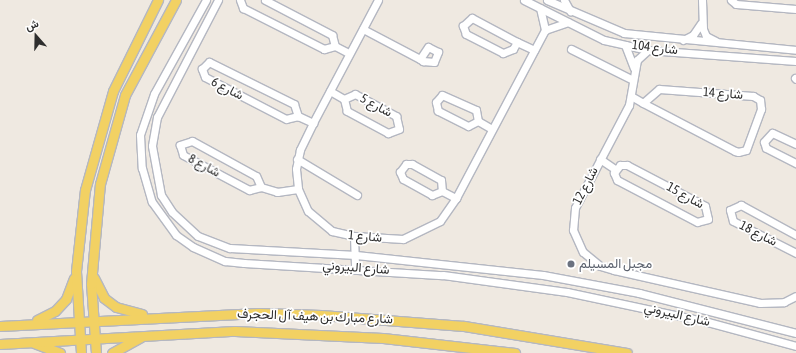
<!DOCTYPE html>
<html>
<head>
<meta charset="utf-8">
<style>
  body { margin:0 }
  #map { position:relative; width:796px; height:353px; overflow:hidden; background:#efe9e1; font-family:"Asap Condensed",Vazirmatn,sans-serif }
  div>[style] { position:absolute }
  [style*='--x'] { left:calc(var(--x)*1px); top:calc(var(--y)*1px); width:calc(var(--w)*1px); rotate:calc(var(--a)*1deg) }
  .roads { filter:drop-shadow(1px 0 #b4b7c1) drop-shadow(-1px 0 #b4b7c1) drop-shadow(0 1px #b4b7c1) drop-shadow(0 -1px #b4b7c1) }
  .minor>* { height:7px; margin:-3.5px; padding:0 3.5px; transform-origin:3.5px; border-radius:3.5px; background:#fff }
  .major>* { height:9px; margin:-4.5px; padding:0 4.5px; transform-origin:4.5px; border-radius:4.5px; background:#f2d163 }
  .dots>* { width:11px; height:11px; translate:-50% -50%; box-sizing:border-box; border:2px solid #fff; border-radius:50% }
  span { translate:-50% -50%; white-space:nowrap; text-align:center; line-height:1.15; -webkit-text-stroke:3.5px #fff; paint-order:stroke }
  .street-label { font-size:13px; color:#2e2e2e }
  .worship-label { font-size:13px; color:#5b616d }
  .left { translate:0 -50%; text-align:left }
  .north { position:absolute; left:16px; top:16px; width:40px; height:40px; -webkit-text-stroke:3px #fff; paint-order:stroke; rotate:340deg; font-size:11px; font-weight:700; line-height:16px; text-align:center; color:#2e2e2e }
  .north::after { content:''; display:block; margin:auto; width:14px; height:18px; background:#2e2e2e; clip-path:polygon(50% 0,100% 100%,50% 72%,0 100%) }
</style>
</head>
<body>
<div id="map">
  <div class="roads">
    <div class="minor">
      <i style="--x:206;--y:0;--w:107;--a:119"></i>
      <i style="--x:154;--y:94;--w:43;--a:108.9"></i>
      <i style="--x:140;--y:135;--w:33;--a:87"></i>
      <i style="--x:142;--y:168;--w:35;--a:74"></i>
      <i style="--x:152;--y:202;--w:41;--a:54"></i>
      <i style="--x:176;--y:235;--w:21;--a:35"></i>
      <i style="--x:193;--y:247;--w:35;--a:24"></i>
      <i style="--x:225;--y:261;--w:19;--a:6"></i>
      <i style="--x:244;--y:263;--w:199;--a:3.5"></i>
      <i style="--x:443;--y:275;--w:125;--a:7.8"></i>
      <i style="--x:567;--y:292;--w:140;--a:12"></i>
      <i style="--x:704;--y:321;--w:95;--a:15.2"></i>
      <i style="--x:218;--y:0;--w:132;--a:117.5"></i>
      <i style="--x:157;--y:117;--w:29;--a:100"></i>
      <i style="--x:152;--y:146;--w:50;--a:79.6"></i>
      <i style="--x:161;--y:195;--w:20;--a:57"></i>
      <i style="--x:172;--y:212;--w:35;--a:43"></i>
      <i style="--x:198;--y:236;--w:34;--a:21"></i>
      <i style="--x:230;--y:248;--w:126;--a:3.2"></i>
      <i style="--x:356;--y:255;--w:188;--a:6.1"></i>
      <i style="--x:543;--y:275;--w:98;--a:10.6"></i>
      <i style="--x:639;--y:293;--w:162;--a:14.3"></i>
      <i style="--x:240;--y:0;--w:9;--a:69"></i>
      <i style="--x:243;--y:8;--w:91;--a:26.8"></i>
      <i style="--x:324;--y:49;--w:11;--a:-15"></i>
      <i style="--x:265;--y:0;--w:76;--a:27.6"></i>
      <i style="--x:332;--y:35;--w:11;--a:75"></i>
      <i style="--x:378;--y:0;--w:139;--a:117.9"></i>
      <i style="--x:313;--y:123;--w:30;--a:116"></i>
      <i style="--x:300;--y:150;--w:19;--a:102"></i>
      <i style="--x:296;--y:169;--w:20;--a:84"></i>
      <i style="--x:298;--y:189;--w:24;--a:66"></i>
      <i style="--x:308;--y:211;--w:31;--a:40"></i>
      <i style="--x:332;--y:231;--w:23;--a:13"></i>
      <i style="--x:354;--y:236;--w:49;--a:3.5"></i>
      <i style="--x:403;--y:239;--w:41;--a:-25.9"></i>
      <i style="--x:440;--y:221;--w:28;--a:-55"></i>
      <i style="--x:456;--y:198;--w:190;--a:-62.1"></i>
      <i style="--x:545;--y:30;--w:24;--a:-19"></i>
      <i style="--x:524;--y:0;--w:89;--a:26.6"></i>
      <i style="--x:604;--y:40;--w:22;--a:13"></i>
      <i style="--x:625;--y:45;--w:24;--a:12"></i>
      <i style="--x:648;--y:50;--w:148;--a:4.3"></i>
      <i style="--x:547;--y:0;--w:84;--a:23.2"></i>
      <i style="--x:624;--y:33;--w:173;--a:5.6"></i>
      <i style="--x:564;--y:0;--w:13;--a:61"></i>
      <i style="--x:702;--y:0;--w:29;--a:88"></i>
      <i style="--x:703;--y:29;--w:8;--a:67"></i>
      <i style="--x:706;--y:36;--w:11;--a:27"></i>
      <i style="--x:731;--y:0;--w:6;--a:39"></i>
      <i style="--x:736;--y:4;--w:60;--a:4.8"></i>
      <i style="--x:540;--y:8;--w:23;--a:77"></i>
      <i style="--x:363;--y:29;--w:64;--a:27.8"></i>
      <i style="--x:420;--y:59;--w:4;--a:34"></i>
      <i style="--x:423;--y:61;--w:11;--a:5"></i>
      <i style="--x:434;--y:62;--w:11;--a:-68"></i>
      <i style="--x:438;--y:52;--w:11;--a:-153"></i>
      <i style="--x:428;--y:47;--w:14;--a:124"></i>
      <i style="--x:683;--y:40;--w:11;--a:-27"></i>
      <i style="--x:693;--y:35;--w:14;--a:-56"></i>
      <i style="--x:517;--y:42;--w:8;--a:120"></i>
      <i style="--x:513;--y:49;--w:11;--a:158"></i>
      <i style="--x:503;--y:53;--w:42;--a:-152.8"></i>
      <i style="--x:466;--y:34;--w:9;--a:-111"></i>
      <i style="--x:463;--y:26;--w:12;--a:-42"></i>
      <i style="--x:472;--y:18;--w:51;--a:28.1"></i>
      <i style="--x:517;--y:42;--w:19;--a:25"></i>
      <i style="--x:625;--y:45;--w:25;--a:69"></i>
      <i style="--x:335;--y:46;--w:16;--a:27"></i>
      <i style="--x:571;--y:49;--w:69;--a:26.6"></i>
      <i style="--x:648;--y:50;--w:15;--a:138"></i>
      <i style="--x:637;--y:60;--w:46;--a:100.1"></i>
      <i style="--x:629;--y:105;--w:116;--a:117.7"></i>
      <i style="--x:575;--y:208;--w:22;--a:95"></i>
      <i style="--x:573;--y:230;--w:24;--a:66"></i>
      <i style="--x:583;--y:252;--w:22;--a:39"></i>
      <i style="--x:600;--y:266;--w:15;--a:16"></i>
      <i style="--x:614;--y:270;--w:150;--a:12.7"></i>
      <i style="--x:760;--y:303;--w:24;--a:-2"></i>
      <i style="--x:784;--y:302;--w:13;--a:-27"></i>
      <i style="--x:209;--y:62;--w:95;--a:26.3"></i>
      <i style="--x:294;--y:104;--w:13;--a:72"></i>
      <i style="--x:298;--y:116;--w:12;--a:166"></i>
      <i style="--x:286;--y:119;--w:91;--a:-152.6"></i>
      <i style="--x:205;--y:77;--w:9;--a:-111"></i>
      <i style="--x:202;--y:69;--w:10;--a:-45"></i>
      <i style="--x:795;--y:78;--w:1;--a:45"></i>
      <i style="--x:330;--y:91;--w:16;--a:30"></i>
      <i style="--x:355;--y:94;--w:47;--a:28.2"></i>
      <i style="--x:396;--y:116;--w:13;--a:77"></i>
      <i style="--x:399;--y:129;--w:12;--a:160"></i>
      <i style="--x:388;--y:133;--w:47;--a:-151.8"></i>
      <i style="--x:347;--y:111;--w:12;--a:-104"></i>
      <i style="--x:344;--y:99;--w:12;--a:-24"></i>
      <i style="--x:442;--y:95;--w:37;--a:24"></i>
      <i style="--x:476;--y:110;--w:11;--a:80"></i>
      <i style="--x:478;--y:121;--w:11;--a:153"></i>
      <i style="--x:468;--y:126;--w:34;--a:-153"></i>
      <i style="--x:438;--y:111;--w:9;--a:-103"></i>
      <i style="--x:436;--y:102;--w:9;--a:-49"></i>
      <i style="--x:631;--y:96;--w:14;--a:30"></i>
      <i style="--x:643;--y:103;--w:104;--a:27.6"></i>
      <i style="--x:735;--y:151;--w:3;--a:18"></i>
      <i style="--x:738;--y:152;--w:8;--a:-14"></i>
      <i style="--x:746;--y:150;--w:44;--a:-69.9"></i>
      <i style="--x:761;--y:109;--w:9;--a:-96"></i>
      <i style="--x:760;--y:100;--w:8;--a:-150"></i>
      <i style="--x:753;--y:96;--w:94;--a:-175.7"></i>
      <i style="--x:659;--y:89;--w:21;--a:139"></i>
      <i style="--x:298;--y:116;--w:17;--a:25"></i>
      <i style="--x:478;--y:121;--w:16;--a:30"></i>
      <i style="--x:796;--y:144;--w:26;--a:-155"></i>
      <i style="--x:772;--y:133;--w:12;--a:132"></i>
      <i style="--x:764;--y:142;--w:6;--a:72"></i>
      <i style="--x:766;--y:148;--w:34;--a:27"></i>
      <i style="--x:297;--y:159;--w:70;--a:31"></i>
      <i style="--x:600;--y:159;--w:18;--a:34"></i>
      <i style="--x:406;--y:164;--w:6;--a:0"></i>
      <i style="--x:412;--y:164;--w:33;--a:29"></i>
      <i style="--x:441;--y:180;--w:11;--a:85"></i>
      <i style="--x:442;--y:191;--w:11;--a:158"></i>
      <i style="--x:432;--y:195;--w:33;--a:-151"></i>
      <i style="--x:403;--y:179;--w:8;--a:-113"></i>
      <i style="--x:400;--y:172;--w:10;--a:-53"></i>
      <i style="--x:620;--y:165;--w:7;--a:0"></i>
      <i style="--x:627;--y:165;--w:88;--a:27.7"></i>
      <i style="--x:705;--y:206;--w:13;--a:77"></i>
      <i style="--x:708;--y:219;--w:11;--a:165"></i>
      <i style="--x:697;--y:222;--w:90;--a:-152.3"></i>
      <i style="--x:617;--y:180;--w:8;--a:-113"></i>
      <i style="--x:614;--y:173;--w:10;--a:-53"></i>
      <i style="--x:261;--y:187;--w:12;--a:-114"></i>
      <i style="--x:256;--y:176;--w:73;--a:-151.3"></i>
      <i style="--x:192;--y:141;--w:13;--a:162"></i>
      <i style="--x:180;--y:145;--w:10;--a:73"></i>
      <i style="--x:183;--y:155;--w:75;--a:27.9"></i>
      <i style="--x:249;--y:190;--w:12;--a:-14"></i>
      <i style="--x:261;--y:187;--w:17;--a:17"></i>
      <i style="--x:277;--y:192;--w:21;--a:-8"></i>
      <i style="--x:442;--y:191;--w:16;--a:27"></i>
      <i style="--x:796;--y:235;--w:63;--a:-151.4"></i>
      <i style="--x:741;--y:205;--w:12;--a:156"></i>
      <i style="--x:730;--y:210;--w:11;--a:75"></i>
      <i style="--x:733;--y:221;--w:71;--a:26.9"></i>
      <i style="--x:354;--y:236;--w:31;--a:88"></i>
    </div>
    <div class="major">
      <i style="--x:94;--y:278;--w:22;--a:63"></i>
      <i style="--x:104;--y:298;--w:15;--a:37"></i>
      <i style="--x:116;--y:307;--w:27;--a:15"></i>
      <i style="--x:37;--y:320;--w:20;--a:-27"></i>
      <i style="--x:55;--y:311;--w:16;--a:-47"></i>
      <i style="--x:66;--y:299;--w:22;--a:-69"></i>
      <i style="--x:0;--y:326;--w:259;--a:-2.9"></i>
      <i style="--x:259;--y:313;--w:62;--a:1.8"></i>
      <i style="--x:321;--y:315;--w:143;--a:4.4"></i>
      <i style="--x:464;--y:326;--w:165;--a:9.4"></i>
      <i style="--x:34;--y:343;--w:28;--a:21"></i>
      <i style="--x:0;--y:344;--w:235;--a:-3.2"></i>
      <i style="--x:235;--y:331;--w:148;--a:2.7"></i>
      <i style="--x:383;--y:338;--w:133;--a:6.5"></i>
      <i style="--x:81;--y:353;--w:82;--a:-93.5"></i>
      <i style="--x:76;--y:271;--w:81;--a:-83.7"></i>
      <i style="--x:85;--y:190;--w:103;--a:-74.2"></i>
      <i style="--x:113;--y:91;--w:102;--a:-63.7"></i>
      <i style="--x:96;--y:353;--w:69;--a:-94.1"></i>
      <i style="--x:91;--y:284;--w:100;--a:-84.9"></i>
      <i style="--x:100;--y:184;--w:92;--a:-74.3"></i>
      <i style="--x:125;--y:95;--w:108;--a:-61.8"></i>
      <i style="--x:112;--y:353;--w:33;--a:-29"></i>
    </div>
  </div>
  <div class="dots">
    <i style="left:571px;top:264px;background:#6b7280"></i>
  </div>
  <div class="street-label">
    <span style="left:655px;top:48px;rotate:7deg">شارع 104</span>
    <span style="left:227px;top:89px;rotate:27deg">شارع 6</span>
    <span style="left:723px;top:94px;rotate:4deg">شارع 14</span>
    <span style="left:376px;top:106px;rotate:28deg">شارع 5</span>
    <span style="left:204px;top:166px;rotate:28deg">شارع 8</span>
    <span style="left:586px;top:186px;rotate:-63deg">شارع 12</span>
    <span style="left:685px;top:196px;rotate:29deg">شارع 15</span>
    <span style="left:758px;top:234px;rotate:27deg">شارع 18</span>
    <span style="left:365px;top:237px;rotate:5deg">شارع 1</span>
    <span style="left:356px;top:268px;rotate:4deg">شارع البيروني</span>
    <span style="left:677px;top:315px;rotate:13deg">شارع البيروني</span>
    <span style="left:315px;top:317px;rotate:2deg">شارع مبارك بن هيف آل الحجرف</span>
  </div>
  <div class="worship-label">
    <span class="left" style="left:579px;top:264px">مجبل المسيلم</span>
  </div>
  <div class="north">ش</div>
</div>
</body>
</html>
